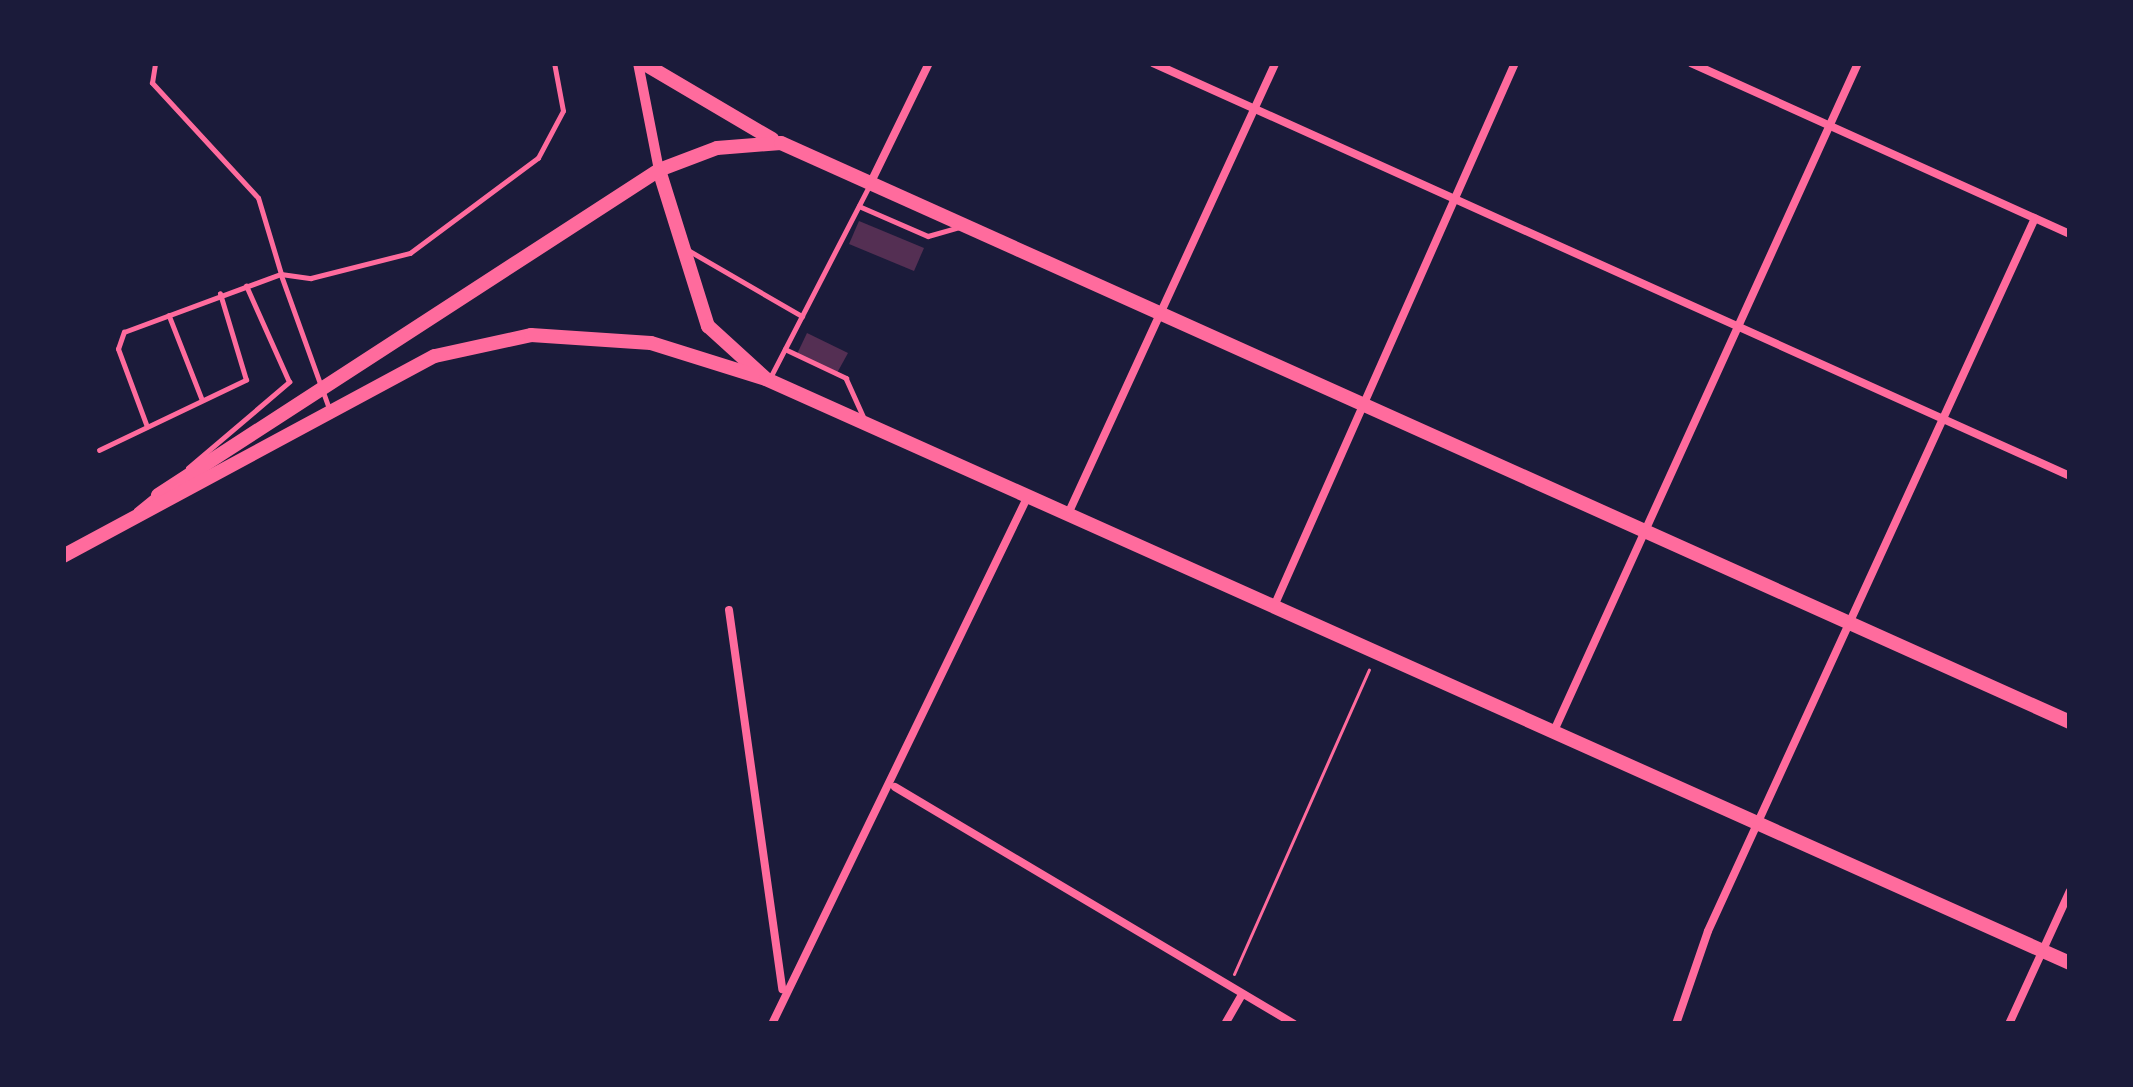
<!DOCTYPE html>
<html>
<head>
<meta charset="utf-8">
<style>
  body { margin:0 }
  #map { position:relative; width:2133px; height:1087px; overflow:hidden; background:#1b1b3a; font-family:Montserrat,sans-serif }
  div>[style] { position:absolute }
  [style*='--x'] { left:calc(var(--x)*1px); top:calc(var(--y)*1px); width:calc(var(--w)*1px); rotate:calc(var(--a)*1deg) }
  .building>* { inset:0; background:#542f53 }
  .path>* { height:3px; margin:-1.5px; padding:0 1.5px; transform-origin:1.5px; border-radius:1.5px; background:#ff6b9d }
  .service>* { height:4.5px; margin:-2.25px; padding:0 2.25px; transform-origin:2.25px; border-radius:2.25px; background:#ff6b9d }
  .minor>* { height:8px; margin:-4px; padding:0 4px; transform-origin:4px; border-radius:4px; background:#ff6b9d }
  .tertiary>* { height:10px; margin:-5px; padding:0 5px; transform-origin:5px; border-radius:5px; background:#ff6b9d }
  .primary>* { height:14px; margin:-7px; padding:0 7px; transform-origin:7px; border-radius:7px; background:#ff6b9d }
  span { translate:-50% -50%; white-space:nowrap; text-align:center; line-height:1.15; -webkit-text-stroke:10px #1b1b3a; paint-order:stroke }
  .frame { position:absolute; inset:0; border:66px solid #1b1b3a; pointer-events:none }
</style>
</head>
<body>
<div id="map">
  <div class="building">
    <i style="clip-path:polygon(859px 221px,924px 248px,914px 271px,849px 244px)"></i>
    <i style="clip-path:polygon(807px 333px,848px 353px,837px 373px,797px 354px)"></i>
  </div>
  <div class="path">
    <i style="--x:1234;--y:974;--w:333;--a:-66.1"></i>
  </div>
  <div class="service">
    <i style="--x:859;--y:206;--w:75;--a:23.5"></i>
    <i style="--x:928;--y:236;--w:32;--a:-16"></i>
    <i style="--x:688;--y:250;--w:132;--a:30.1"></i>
    <i style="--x:281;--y:274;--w:30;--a:8"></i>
    <i style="--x:311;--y:278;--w:102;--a:-14.2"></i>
    <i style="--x:410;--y:253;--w:159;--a:-36.6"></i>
    <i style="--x:538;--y:158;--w:53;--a:-62"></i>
    <i style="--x:563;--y:111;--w:49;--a:-100.6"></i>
    <i style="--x:281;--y:274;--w:145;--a:70.2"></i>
    <i style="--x:169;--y:315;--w:90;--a:68.6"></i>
    <i style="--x:785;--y:349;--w:68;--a:25.4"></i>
    <i style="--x:846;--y:378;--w:46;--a:65.7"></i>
    <i style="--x:771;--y:376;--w:212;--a:-62.7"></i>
    <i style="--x:147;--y:427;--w:83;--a:-110.4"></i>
    <i style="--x:118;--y:349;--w:18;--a:-71"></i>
    <i style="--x:124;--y:332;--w:167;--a:-20.3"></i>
    <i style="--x:281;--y:274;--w:79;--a:-106.8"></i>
    <i style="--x:258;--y:198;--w:156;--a:-132.7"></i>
    <i style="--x:152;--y:83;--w:20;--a:-81"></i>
    <i style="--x:99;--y:450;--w:163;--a:-25.5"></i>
    <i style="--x:246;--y:380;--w:90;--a:-106.8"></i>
    <i style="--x:188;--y:468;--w:133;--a:-40.4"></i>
    <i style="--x:289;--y:382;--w:105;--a:-114.1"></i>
    <i style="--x:136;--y:510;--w:26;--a:-39"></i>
  </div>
  <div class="minor">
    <i style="--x:1153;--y:63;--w:1006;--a:24.25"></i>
    <i style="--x:1691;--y:63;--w:416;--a:24.3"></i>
    <i style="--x:871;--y:182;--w:132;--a:-64"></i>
    <i style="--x:1068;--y:514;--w:496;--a:-65.3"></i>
    <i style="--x:1275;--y:604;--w:592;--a:-66.08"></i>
    <i style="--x:729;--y:610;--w:383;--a:82"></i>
    <i style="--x:1553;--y:733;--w:736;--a:-65.52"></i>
    <i style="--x:895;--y:787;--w:464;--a:30.7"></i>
    <i style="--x:772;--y:1024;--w:585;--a:-64.14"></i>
    <i style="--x:1225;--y:1024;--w:34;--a:-60"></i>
    <i style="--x:1676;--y:1024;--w:98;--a:-71"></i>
    <i style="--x:1708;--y:931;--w:784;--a:-65.36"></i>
    <i style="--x:2009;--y:1024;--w:146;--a:-65.4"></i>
  </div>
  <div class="tertiary">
    <i style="--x:638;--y:63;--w:109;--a:78.9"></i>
  </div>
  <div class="primary">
    <i style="--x:643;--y:63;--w:150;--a:30.5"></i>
    <i style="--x:659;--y:170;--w:164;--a:72.6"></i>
    <i style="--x:708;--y:326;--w:76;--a:42.3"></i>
    <i style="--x:158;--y:495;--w:597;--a:-32.97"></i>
    <i style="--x:659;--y:170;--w:62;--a:-20.8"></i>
    <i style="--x:717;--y:148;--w:64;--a:-4.5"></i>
    <i style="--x:781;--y:143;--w:1413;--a:24.19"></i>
    <i style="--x:63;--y:556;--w:422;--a:-28.3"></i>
    <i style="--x:435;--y:356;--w:98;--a:-12.3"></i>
    <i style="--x:531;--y:335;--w:120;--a:3.8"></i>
    <i style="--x:651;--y:343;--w:121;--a:17.4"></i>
    <i style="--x:766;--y:379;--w:1429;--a:24.13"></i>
  </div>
  <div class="frame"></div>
</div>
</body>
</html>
